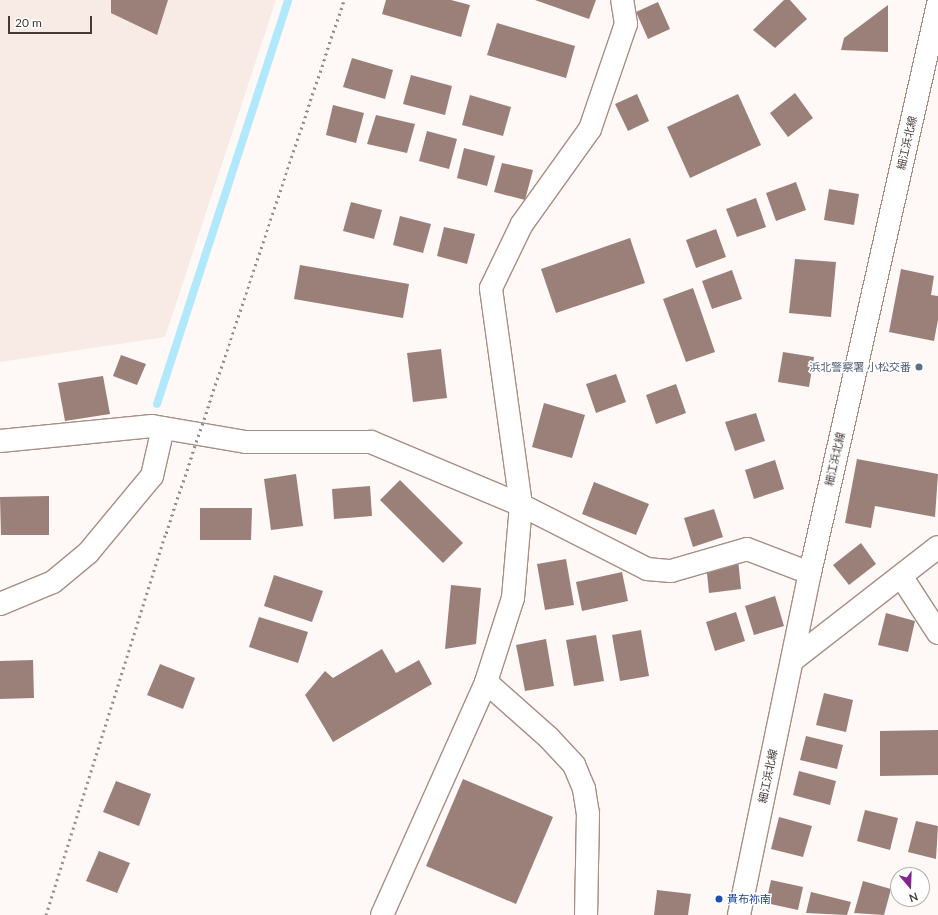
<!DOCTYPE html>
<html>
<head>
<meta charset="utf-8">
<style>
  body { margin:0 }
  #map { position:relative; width:938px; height:915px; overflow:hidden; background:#fef8f6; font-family:Lato,"Noto Sans JP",sans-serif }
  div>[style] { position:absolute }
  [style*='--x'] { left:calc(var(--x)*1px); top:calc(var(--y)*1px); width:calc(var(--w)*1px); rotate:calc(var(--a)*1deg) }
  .built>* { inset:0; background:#f8eae4 }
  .stream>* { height:8px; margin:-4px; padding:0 4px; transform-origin:4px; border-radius:4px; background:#b0e8fc }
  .building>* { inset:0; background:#9b807a }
  .roads { filter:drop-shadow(1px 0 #a88e84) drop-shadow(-1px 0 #a88e84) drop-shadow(0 1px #a88e84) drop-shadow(0 -1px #a88e84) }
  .minor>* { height:22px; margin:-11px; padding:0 11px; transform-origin:11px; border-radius:11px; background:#fff }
  .tertiary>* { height:22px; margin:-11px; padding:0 11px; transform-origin:11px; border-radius:11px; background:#fff }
  .secondary>* { height:22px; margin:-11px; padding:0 11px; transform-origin:11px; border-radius:11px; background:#fff }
  .rail>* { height:3px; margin-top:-1.5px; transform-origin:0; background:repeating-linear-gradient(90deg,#938a87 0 2px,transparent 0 6px) }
  .dots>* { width:11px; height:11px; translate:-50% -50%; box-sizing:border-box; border:2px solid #fff; border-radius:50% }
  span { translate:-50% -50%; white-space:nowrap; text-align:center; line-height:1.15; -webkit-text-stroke:3px #fff; paint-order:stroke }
  .street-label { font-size:11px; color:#453a36 }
  .service-label { font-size:11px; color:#4e5e75 }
  .right { translate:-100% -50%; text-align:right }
  .transit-label { font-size:11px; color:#164399 }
  .left { translate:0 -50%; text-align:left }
  .north { position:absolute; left:890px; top:867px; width:40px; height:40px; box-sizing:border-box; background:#fff; border:1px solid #b5b0af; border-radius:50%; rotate:161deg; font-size:11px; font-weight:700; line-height:16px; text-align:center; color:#453a36 }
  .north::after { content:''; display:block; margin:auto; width:14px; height:18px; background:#85258f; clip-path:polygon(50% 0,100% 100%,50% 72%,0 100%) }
  .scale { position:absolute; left:8px; top:16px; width:84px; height:18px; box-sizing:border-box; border:2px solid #453a36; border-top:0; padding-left:5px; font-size:12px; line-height:14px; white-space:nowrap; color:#453a36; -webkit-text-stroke:3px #fff; paint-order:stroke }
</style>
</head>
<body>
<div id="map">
  <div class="built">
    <i style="clip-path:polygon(0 0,276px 0,165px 337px,0 362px)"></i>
  </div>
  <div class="stream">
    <i style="--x:157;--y:404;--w:425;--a:-72"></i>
  </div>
  <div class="building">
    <i style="clip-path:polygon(111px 0,168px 0,157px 35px,111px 13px)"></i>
    <i style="clip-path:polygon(386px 0,451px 0,470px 5px,461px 37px,382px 14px)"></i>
    <i style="clip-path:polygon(535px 0,596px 0,589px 19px)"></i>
    <i style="clip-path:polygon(784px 0,790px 0,807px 19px,775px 48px,753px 30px)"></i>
    <i style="clip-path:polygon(658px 2px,670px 29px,648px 39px,636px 12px)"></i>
    <i style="clip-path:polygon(888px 5px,888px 52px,841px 50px,844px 38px)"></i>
    <i style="clip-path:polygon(497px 23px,575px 46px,566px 78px,487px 55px)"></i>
    <i style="clip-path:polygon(352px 58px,393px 70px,385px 99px,343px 87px)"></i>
    <i style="clip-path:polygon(411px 75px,452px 86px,445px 115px,403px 104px)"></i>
    <i style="clip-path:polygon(795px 93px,813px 118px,788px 137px,770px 113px)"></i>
    <i style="clip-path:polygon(637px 94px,649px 121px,628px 131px,615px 104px)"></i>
    <i style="clip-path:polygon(738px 94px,761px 145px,690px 178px,667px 127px)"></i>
    <i style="clip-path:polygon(470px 95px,511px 107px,503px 136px,462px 125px)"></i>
    <i style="clip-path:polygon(333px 105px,364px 113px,356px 143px,326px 135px)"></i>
    <i style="clip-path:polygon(376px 115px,415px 124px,407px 153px,367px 144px)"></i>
    <i style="clip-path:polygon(427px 131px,457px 139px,449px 169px,419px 161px)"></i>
    <i style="clip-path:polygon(464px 148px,495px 156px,487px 186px,457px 178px)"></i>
    <i style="clip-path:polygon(502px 163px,533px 170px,525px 200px,494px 192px)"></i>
    <i style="clip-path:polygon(796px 182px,806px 210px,776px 221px,766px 193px)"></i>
    <i style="clip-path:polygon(829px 189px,859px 194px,854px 225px,824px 220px)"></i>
    <i style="clip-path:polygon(756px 198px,766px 227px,737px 237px,726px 209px)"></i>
    <i style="clip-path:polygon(351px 202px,382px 210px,374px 239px,343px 231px)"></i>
    <i style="clip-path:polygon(400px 216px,431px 224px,423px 253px,393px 245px)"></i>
    <i style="clip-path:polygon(444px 227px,475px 234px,467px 264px,437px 256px)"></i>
    <i style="clip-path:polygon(716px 229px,726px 257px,696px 268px,686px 240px)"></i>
    <i style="clip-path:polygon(630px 238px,645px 283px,556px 313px,541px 269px)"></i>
    <i style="clip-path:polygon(795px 259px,836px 262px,831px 317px,789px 313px)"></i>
    <i style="clip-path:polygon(300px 265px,409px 284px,403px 318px,294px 299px)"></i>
    <i style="clip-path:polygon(901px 269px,934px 276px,931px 295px,938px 296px,938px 320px,934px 341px,889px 332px)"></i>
    <i style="clip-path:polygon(732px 270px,742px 299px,712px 309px,702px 281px)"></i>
    <i style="clip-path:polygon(693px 288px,715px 352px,686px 362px,663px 299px)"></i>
    <i style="clip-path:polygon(441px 349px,447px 398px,413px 402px,407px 353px)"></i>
    <i style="clip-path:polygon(783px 352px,814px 357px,809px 387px,778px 382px)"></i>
    <i style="clip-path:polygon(121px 355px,146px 364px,137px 385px,113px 376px)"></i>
    <i style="clip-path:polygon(616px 374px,626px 402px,596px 413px,586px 384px)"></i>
    <i style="clip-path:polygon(103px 376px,110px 414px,65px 421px,58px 383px)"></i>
    <i style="clip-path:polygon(676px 384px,686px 413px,656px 424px,646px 395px)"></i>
    <i style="clip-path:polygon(544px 403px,585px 415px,572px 458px,532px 447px)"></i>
    <i style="clip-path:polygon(756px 413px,765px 441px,735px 451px,725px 422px)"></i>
    <i style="clip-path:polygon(857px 459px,938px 474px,935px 517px,875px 506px,871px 528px,845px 523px)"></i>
    <i style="clip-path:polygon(775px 460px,784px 489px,754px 499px,745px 470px)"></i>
    <i style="clip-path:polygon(296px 474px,303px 526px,271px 530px,264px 479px)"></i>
    <i style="clip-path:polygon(400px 480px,463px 543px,443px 563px,380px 500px)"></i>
    <i style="clip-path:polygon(594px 482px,649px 504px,636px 535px,582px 514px)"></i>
    <i style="clip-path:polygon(370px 486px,372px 516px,334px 519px,332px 489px)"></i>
    <i style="clip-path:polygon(49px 496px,49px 535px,1px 535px,0 497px)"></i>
    <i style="clip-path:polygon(200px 508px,252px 508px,251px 540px,200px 540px)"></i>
    <i style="clip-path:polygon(714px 509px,723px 537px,693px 547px,684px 518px)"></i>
    <i style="clip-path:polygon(861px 543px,876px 564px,849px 585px,833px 565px)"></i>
    <i style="clip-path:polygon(566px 559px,574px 605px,545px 610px,537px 564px)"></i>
    <i style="clip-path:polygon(738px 559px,741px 589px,709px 593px,706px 563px)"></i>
    <i style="clip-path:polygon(622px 572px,628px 601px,582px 611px,576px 582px)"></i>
    <i style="clip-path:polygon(274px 575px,323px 591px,312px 622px,264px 606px)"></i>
    <i style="clip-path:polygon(451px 585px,481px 588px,476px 644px,445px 649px)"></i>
    <i style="clip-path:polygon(775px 596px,784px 626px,754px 635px,745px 606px)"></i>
    <i style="clip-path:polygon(736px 612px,745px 641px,715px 651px,706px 622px)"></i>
    <i style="clip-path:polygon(886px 613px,915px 621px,908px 652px,878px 645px)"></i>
    <i style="clip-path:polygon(259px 617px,308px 632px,298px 663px,249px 647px)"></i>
    <i style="clip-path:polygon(641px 630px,649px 676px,620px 681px,612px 635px)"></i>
    <i style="clip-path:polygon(596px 635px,604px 681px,574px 686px,566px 640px)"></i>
    <i style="clip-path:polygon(546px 639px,554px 686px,525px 691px,516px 645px)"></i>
    <i style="clip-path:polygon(382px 649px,396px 673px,419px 660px,432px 684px,333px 742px,305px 695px,325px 671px,333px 678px)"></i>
    <i style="clip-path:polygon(33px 660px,34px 698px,0 699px,0 661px)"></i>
    <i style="clip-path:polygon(160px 664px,195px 678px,183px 709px,147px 695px)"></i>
    <i style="clip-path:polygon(824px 693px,853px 700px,846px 732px,816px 725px)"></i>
    <i style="clip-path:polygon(938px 730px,938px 775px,880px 776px,880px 731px)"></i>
    <i style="clip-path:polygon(806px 736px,843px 745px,837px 769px,800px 760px)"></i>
    <i style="clip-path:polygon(799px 771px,836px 781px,830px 805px,793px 795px)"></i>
    <i style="clip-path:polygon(463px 779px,553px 817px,516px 904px,426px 866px)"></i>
    <i style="clip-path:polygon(116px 781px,151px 794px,139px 826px,103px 812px)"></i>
    <i style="clip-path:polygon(865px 810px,898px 818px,890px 850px,857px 841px)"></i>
    <i style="clip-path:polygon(779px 817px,812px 826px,803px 857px,771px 849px)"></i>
    <i style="clip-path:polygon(916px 821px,938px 826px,936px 859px,908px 852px)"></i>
    <i style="clip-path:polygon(99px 851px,130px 863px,117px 893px,86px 881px)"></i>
    <i style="clip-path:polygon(771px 880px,803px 887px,798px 910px,766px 903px)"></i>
    <i style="clip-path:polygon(863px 881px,891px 889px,884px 915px,854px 913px)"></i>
    <i style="clip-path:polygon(657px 890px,691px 894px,688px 915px,654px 915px)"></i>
    <i style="clip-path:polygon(811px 892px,851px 902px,847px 915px,806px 913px)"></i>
  </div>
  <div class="roads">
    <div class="minor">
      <i style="--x:0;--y:441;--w:153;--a:-5.6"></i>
      <i style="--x:152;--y:426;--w:95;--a:9.7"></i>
      <i style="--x:246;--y:442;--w:125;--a:0"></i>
      <i style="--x:371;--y:442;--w:163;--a:22.8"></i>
      <i style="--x:521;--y:505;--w:141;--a:26.9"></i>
      <i style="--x:647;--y:569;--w:24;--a:5"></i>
      <i style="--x:671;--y:571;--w:79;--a:-16.1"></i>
      <i style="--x:747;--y:549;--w:67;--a:20.9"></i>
      <i style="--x:901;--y:576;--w:68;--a:57"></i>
      <i style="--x:0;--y:604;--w:57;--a:-22.5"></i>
      <i style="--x:53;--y:582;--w:45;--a:-39.6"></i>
      <i style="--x:88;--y:553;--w:100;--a:-50.3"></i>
      <i style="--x:152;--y:476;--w:49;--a:-77.1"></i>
      <i style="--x:486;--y:682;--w:84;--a:41.6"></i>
      <i style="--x:549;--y:738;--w:37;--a:47"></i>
      <i style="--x:574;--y:765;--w:26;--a:67"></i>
      <i style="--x:584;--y:789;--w:24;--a:81"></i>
      <i style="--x:588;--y:813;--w:102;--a:91.1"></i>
      <i style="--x:382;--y:915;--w:255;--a:-65.9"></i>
      <i style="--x:486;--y:682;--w:88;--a:-72.2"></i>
      <i style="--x:513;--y:598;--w:93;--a:-85.1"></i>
      <i style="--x:521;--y:505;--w:219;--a:-97.9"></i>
      <i style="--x:491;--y:288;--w:71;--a:-64.2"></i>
      <i style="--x:522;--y:224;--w:117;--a:-54.4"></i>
      <i style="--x:590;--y:129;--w:111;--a:-71.1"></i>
      <i style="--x:626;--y:24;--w:24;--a:-99"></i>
    </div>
    <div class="tertiary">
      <i style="--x:794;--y:659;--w:182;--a:-37.9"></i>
    </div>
    <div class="secondary">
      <i style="--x:739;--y:915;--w:349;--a:-78.3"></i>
      <i style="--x:810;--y:573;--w:583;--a:-77.32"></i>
    </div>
  </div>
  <div class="rail">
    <i style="--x:46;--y:915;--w:400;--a:-72.6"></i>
    <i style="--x:166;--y:533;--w:562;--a:-71.53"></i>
  </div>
  <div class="dots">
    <i style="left:919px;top:367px;background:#5c6f8a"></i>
    <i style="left:719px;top:899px;background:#1a4fb4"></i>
  </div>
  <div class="street-label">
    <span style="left:907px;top:143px;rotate:-77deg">細江浜北線</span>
    <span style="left:835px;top:459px;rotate:-77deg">細江浜北線</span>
    <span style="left:768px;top:776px;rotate:-78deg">細江浜北線</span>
  </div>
  <div class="service-label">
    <span class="right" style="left:911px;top:367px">浜北警察署 小松交番</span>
  </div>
  <div class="transit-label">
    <span class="left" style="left:727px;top:899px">貴布祢南</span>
  </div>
  <div class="north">N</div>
  <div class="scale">20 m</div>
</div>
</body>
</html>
